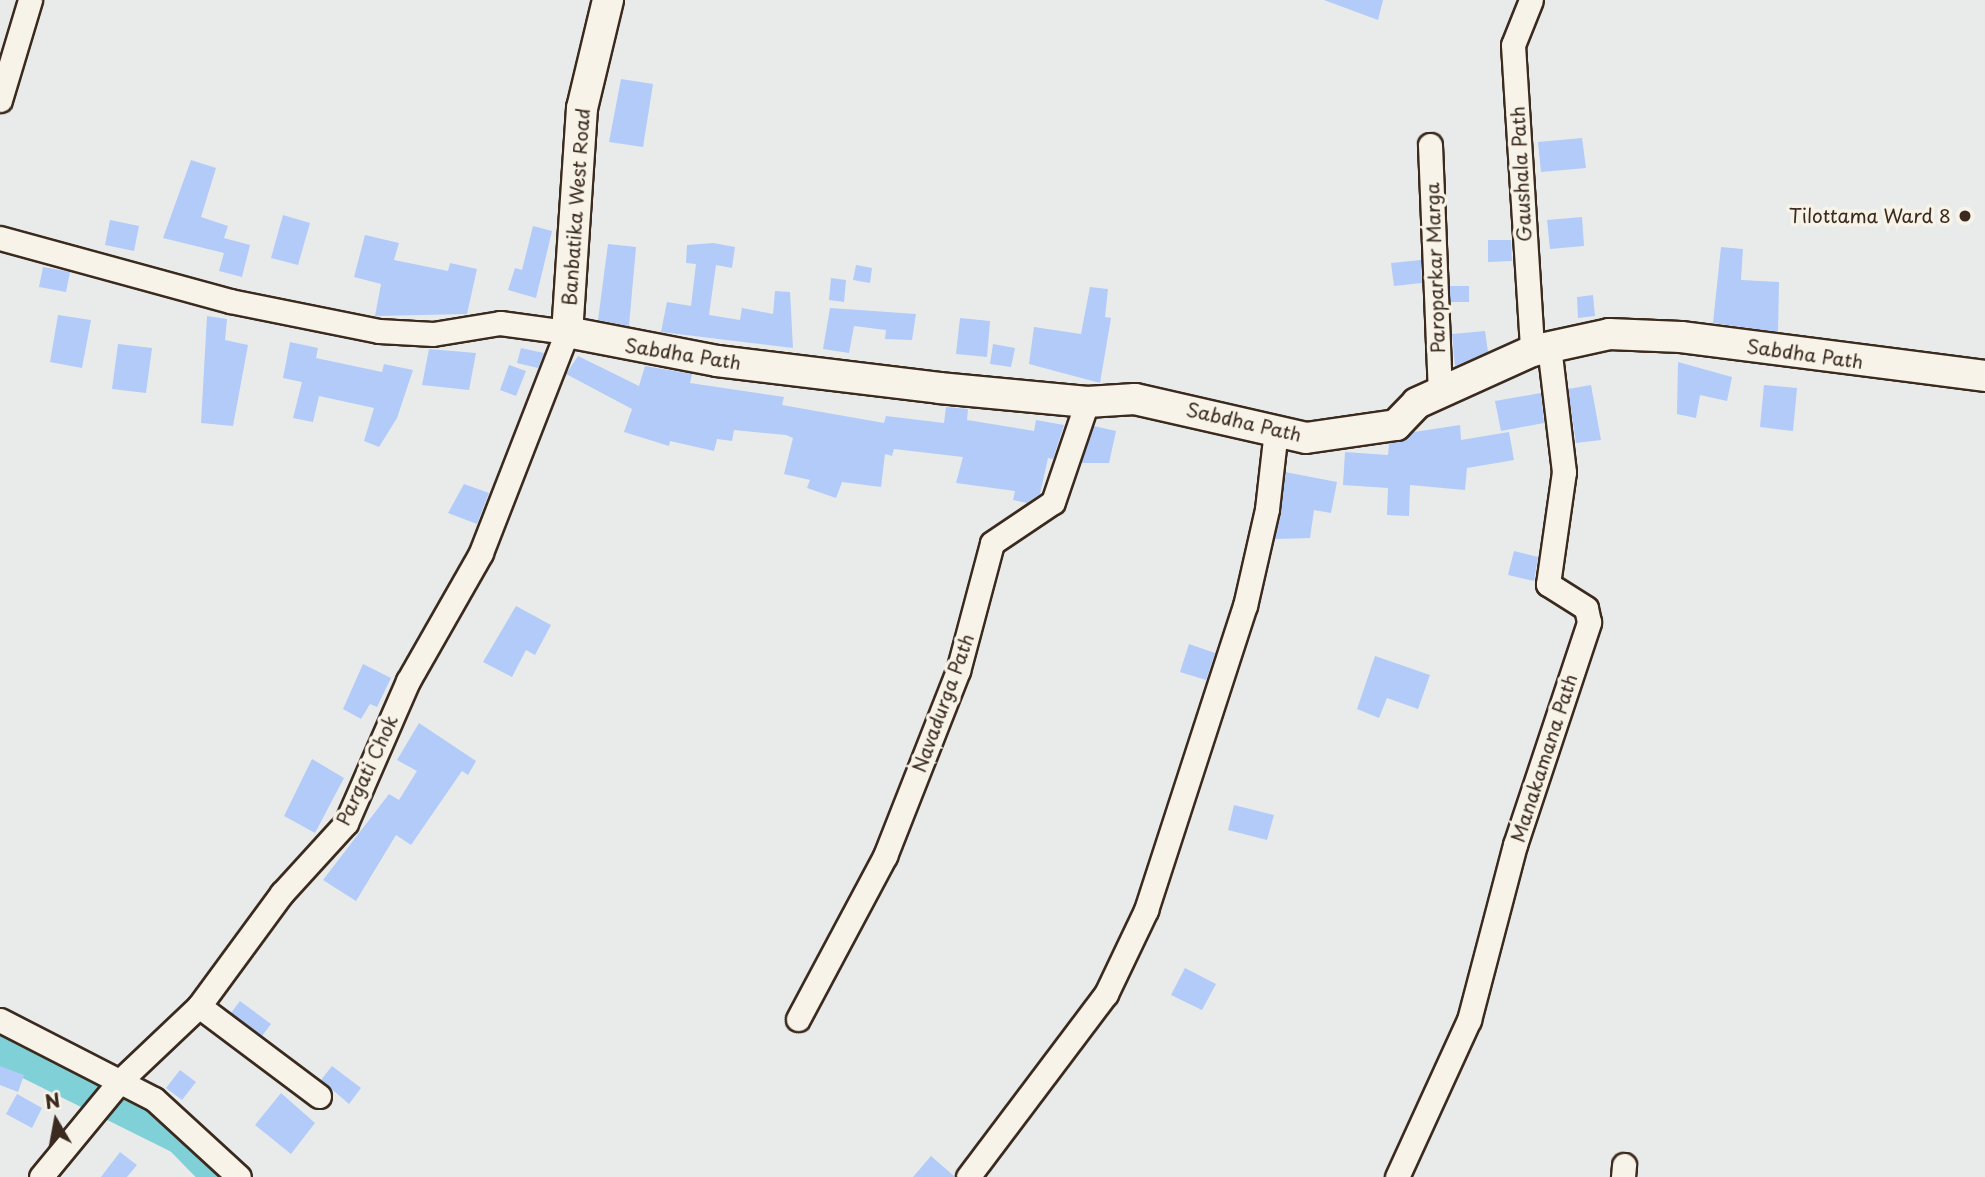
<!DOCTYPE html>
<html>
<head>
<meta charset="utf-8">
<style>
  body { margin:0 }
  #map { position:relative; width:1985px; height:1177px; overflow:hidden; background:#e9ebeb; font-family:"Playpen Sans",sans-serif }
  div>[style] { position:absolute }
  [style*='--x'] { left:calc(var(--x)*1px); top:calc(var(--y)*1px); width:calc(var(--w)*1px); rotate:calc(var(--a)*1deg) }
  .river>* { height:35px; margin:-17.5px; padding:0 17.5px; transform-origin:17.5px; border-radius:17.5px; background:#80d0d8 }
  .building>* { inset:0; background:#b2cbf9 }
  .roads { filter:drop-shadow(2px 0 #3b2a1e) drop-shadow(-2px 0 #3b2a1e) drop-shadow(0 2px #3b2a1e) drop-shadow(0 -2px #3b2a1e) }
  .minor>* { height:23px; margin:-11.5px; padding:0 11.5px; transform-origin:11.5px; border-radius:11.5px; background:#f7f3e8 }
  .tertiary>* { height:30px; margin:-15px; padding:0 15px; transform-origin:15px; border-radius:15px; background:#f7f3e8 }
  .dots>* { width:19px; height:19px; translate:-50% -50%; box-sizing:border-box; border:4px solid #f7f3e8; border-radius:50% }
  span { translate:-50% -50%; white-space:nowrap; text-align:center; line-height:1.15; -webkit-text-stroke:7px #f7f3e8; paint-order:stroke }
  .street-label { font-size:19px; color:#3b2a1e }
  .poi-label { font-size:19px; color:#3b2a1e }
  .right { translate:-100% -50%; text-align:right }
  .north { position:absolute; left:21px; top:1086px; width:70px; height:70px; -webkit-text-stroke:5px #f7f3e8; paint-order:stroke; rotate:350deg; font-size:19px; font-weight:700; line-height:28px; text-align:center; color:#3b2a1e }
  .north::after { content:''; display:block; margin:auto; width:24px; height:32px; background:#3b2a1e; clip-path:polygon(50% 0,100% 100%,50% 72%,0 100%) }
</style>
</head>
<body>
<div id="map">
  <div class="river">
    <i style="--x:0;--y:1047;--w:202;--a:26.4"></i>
    <i style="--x:181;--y:1137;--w:56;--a:45.7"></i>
  </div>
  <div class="building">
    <i style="clip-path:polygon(1324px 0,1383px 0,1378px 20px)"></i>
    <i style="clip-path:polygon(621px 79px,653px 84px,643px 147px,609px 142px)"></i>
    <i style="clip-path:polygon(1582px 138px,1586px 168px,1541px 172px,1538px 142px)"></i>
    <i style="clip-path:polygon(191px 160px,216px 168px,201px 217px,228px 226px,224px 238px,250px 245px,242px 277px,219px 271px,224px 253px,163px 238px)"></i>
    <i style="clip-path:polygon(283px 215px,310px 223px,298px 265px,271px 258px)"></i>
    <i style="clip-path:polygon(1582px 217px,1584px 246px,1550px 249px,1547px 220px)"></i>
    <i style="clip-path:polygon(110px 220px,139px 226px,134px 251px,105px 245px)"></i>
    <i style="clip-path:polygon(533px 226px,552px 231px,536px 298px,508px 290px,515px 268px,522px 270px)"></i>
    <i style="clip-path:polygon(365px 235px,399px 243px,394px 260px,448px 271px,450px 263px,477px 269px,467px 314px,375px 316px,381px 284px,354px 277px)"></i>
    <i style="clip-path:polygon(1488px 240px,1511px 240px,1512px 261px,1488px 262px)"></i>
    <i style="clip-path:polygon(713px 243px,735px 247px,732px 268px,716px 265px,709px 315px,740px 320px,742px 308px,773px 314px,775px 291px,790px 292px,793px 348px,661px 332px,667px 302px,691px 306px,696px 264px,686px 263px,687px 245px)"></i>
    <i style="clip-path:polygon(608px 244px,636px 247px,629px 326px,598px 320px)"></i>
    <i style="clip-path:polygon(1721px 247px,1743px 249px,1741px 280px,1779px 282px,1778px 332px,1713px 323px)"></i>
    <i style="clip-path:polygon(1421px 260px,1422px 283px,1394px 286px,1391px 263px)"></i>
    <i style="clip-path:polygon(856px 265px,872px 268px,870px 283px,853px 280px)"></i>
    <i style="clip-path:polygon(43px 267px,70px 272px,66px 292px,39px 287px)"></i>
    <i style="clip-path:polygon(831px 278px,846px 280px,844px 302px,829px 300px)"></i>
    <i style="clip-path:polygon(1450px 286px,1469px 286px,1469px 302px,1450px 302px)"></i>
    <i style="clip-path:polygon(1090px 287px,1108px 289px,1105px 317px,1111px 318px,1100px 383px,1029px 364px,1034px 327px,1081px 334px)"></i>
    <i style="clip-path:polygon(1593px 295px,1595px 316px,1578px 318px,1577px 297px)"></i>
    <i style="clip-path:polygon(830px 308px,916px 314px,912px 340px,885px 339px,886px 330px,854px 326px,849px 353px,823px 349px)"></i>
    <i style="clip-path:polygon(58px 315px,91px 320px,82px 368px,50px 362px)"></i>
    <i style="clip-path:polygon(207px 316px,227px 319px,225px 340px,248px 345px,233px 426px,201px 423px)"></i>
    <i style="clip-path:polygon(960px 318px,990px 321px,987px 357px,956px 354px)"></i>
    <i style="clip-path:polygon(1485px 331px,1488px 352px,1455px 366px,1452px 334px)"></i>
    <i style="clip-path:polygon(290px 342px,318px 348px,316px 358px,382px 372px,384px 364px,413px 370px,397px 418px,379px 447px,364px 441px,374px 408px,319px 396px,313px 422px,293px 418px,302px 382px,283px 378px)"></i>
    <i style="clip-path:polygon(118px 344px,152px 348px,146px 393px,112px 389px)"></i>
    <i style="clip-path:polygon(993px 344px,1015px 348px,1011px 367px,990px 364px)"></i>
    <i style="clip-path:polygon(521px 348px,544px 353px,538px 368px,517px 363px)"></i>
    <i style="clip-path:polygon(429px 349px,476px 353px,469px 390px,422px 385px)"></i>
    <i style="clip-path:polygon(578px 356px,639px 386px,645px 366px,692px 374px,690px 383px,784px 397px,782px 405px,884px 423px,886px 416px,944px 423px,946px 407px,968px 409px,967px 420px,1034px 431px,1036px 420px,1064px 425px,1053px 459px,1048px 458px,1040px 494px,1027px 503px,1013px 500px,1015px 491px,956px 483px,963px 457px,894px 449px,892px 456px,885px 454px,881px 487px,842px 482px,836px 498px,807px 488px,810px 480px,784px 474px,793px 438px,786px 435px,734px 430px,732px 441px,717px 439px,714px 451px,670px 441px,669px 446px,624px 432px,632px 409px,566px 374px)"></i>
    <i style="clip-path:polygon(1678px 362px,1732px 377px,1727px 401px,1700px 395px,1696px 418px,1677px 414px)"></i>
    <i style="clip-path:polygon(509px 365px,526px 371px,516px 396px,500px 390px)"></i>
    <i style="clip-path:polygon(1591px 385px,1601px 440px,1576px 443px,1568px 389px)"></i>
    <i style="clip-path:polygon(1764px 385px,1797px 388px,1793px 431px,1760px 427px)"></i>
    <i style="clip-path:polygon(1541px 393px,1544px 423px,1501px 431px,1495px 401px)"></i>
    <i style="clip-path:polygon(1460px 425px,1461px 440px,1509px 432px,1514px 460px,1467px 468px,1465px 490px,1410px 485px,1409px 516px,1387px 515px,1388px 488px,1343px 485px,1345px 452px,1388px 455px,1389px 444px,1414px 432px)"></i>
    <i style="clip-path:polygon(1094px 426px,1116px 431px,1109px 463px,1081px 463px)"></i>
    <i style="clip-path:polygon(1285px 472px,1337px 482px,1331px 513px,1314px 510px,1310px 538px,1275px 539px)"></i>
    <i style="clip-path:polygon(464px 484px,489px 493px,477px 524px,448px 513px)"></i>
    <i style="clip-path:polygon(1514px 551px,1538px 557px,1534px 581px,1508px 575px)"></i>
    <i style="clip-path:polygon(516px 606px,551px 625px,535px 655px,526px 650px,512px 677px,483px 662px)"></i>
    <i style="clip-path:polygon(1189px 644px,1215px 653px,1206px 680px,1180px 672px)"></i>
    <i style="clip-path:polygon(1375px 656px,1430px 675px,1418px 709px,1387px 698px,1379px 718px,1357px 709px)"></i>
    <i style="clip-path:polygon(363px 664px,391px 678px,377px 707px,370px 704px,361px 719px,343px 709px)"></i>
    <i style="clip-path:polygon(419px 723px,476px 761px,468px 775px,462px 771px,411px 845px,396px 835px,356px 901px,323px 880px,389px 794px,399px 800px,417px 771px,397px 760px)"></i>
    <i style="clip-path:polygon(312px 759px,344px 778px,315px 833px,284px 816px)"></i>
    <i style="clip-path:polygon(1234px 805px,1274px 815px,1267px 840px,1228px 830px)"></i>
    <i style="clip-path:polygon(1185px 968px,1216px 984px,1202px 1010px,1171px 995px)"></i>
    <i style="clip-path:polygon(240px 1001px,271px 1024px,262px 1036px,231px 1013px)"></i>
    <i style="clip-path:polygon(0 1066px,24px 1075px,18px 1092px,0 1085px)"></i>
    <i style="clip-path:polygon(332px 1066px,361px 1088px,349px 1104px,321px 1080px)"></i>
    <i style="clip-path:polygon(180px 1070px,196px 1082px,182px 1100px,166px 1088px)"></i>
    <i style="clip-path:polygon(281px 1093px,315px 1123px,291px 1154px,255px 1125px)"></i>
    <i style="clip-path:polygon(17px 1094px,42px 1108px,32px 1128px,6px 1114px)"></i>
    <i style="clip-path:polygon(120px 1152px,137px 1165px,127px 1177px,101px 1177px)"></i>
    <i style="clip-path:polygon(931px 1156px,954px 1176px,954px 1177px,913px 1177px)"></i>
  </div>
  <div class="roads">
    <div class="minor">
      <i style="--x:1531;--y:0;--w:48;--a:111.8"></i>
      <i style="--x:1513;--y:45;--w:307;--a:86.4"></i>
      <i style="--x:0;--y:100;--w:104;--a:-73.3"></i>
      <i style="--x:1430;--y:145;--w:247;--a:87.7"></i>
      <i style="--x:0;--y:238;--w:238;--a:15.3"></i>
      <i style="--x:230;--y:301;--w:152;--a:11.4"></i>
      <i style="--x:379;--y:331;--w:54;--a:3.2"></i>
      <i style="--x:433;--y:334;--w:68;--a:-9.3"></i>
      <i style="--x:500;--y:323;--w:68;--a:7.7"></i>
      <i style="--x:567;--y:332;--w:237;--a:111.3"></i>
      <i style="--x:481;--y:553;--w:147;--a:119.7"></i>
      <i style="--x:408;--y:681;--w:155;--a:113.6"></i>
      <i style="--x:346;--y:823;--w:95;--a:132.4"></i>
      <i style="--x:282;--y:893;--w:140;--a:126.3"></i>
      <i style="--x:199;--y:1006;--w:109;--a:136.5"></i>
      <i style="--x:120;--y:1081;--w:124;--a:129.5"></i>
      <i style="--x:199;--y:1006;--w:150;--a:36.9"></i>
      <i style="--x:798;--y:1019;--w:185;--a:-61.9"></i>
      <i style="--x:885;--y:856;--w:199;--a:-68.5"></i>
      <i style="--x:958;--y:671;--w:132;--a:-75.1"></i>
      <i style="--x:992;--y:543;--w:73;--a:-33.9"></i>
      <i style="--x:1053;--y:502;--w:106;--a:-71.2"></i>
      <i style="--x:0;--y:1020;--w:173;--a:27.2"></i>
      <i style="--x:154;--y:1099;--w:115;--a:42.5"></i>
      <i style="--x:968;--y:1177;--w:229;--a:-53"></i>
      <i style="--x:1106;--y:994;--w:93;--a:-64.5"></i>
      <i style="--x:1146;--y:910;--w:320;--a:-72"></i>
      <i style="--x:1245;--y:606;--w:99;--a:-77.2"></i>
      <i style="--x:1267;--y:509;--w:80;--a:-83.5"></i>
      <i style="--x:1397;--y:1177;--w:173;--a:-65.4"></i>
      <i style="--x:1469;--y:1020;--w:181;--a:-75.3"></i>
      <i style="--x:1515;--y:845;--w:235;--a:-71.6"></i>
      <i style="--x:1589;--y:622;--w:14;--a:-102"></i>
      <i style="--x:1586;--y:608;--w:45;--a:-147.7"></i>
      <i style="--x:1548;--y:584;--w:113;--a:-81.9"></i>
      <i style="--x:1564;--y:472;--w:127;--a:-96.8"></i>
      <i style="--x:1623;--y:1177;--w:12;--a:-85"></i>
    </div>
    <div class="tertiary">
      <i style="--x:608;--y:0;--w:111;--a:103.5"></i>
      <i style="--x:582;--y:108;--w:225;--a:93.8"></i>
      <i style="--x:567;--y:332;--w:153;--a:10.9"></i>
      <i style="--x:717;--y:361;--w:224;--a:6.9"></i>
      <i style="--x:939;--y:388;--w:149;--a:5.4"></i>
      <i style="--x:1087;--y:402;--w:48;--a:-3.6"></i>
      <i style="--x:1135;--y:399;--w:175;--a:12.8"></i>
      <i style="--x:1306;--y:438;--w:91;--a:-8.2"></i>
      <i style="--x:1396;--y:425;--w:30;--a:-46"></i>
      <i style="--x:1417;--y:403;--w:126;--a:-24.3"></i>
      <i style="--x:1532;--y:351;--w:79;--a:-12.4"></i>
      <i style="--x:1609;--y:334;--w:72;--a:2.4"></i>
      <i style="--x:1681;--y:337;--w:306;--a:7.3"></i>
    </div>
  </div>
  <div class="dots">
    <i style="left:1965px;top:216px;background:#3b2a1e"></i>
  </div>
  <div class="street-label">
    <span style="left:1521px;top:174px;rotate:-93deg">Gaushala Path</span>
    <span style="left:576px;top:207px;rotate:-86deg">Banbatika West Road</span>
    <span style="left:1435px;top:268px;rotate:-92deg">Paroparkar Marga</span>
    <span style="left:683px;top:354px;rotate:9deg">Sabdha Path</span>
    <span style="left:1805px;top:354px;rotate:8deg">Sabdha Path</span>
    <span style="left:1244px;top:422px;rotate:13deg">Sabdha Path</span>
    <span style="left:943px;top:703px;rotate:-70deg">Navadurga Path</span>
    <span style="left:1544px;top:758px;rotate:-72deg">Manakamana Path</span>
    <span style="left:367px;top:770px;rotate:-65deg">Pargati Chok</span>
  </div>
  <div class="poi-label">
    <span class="right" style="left:1951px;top:216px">Tilottama Ward 8</span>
  </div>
  <div class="north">N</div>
</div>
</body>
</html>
